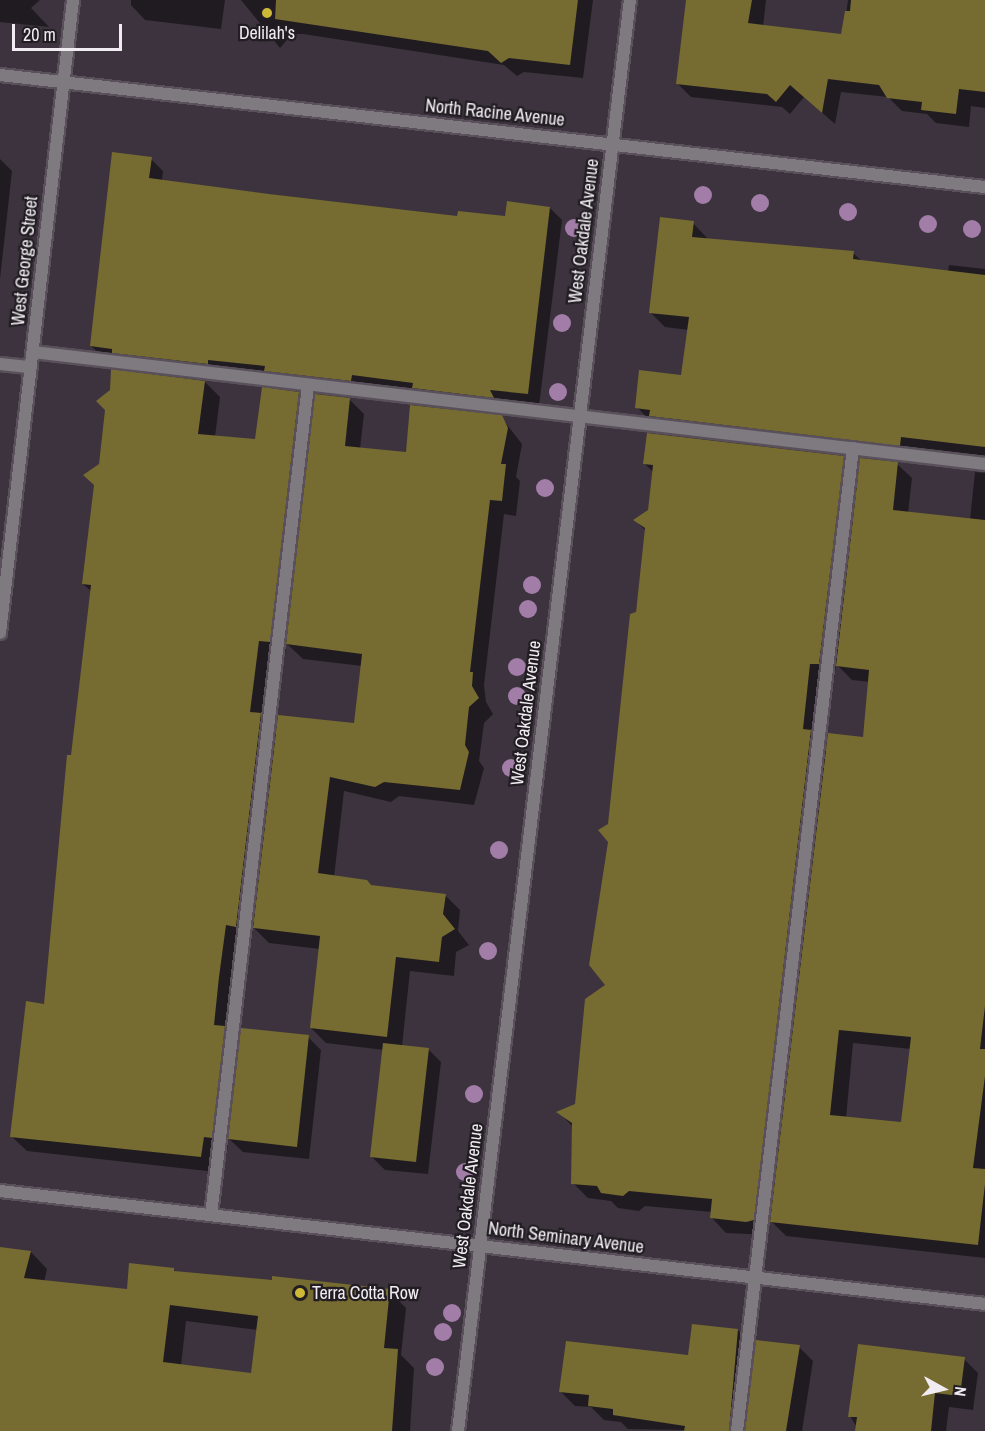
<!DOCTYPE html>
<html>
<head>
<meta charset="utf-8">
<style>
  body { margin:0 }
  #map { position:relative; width:985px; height:1431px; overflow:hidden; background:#3c333e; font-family:"Archivo Narrow",sans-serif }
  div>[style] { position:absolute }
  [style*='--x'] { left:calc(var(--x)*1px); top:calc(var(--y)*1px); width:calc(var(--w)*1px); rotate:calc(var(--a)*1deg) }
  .shadow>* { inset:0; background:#0007 }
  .building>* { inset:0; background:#766b30 }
  .roads { filter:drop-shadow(2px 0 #59505b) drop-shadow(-2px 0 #59505b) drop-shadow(0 2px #59505b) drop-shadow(0 -2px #59505b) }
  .service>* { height:12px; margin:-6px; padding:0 6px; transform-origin:6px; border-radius:6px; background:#7e7a7f }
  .minor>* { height:12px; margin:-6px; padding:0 6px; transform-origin:6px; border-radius:6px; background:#7e7a7f }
  .tertiary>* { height:12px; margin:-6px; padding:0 6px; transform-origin:6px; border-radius:6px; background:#7e7a7f }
  .trees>* { width:18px; height:18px; margin:-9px; border-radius:50%; background:#a17da7 }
  .dots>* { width:16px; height:16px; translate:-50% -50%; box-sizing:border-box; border:3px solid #211d22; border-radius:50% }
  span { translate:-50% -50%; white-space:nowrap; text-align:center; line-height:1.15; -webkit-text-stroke:4.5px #211d22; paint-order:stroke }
  .poi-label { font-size:18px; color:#f1ebf2 }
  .left { translate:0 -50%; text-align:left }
  .street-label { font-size:18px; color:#f1ebf2 }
  .north { position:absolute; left:913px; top:1359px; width:60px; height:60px; -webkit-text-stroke:4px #211d22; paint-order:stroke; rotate:98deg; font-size:16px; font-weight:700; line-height:24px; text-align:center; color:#f1ebf2 }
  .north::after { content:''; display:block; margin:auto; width:21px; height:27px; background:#f1ebf2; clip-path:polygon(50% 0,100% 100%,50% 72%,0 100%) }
  .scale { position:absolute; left:12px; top:24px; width:110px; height:27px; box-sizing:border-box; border:3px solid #f1ebf2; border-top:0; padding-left:8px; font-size:18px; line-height:21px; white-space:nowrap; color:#f1ebf2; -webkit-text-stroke:4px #211d22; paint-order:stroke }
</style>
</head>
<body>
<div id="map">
  <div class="shadow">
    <i style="clip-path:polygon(0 0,40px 0,31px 8px,49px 27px,0 22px)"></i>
    <i style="clip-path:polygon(131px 0,225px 0,221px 29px,145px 20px,131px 5px)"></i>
    <i style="clip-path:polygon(241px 0,593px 0,583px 78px,524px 72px,517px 76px,504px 65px,303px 34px,292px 34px,280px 48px)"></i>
    <i style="clip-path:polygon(687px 0,766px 0,763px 27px,843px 36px,848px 0,985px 0,985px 108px,971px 106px,969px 127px,936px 123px,927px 114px,902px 111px,888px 97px,841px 92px,835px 124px,804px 97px,790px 114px,782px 107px,691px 97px,677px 83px)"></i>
    <i style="clip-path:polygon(0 159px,12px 171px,0 279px)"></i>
    <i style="clip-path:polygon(151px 159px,163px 171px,162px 181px,459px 218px,507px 218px,550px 208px,562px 220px,539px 406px,500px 401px,504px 409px,104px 358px,91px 346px)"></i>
    <i style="clip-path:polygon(693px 223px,708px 239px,853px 253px,862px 261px,948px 272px,949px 265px,985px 269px,985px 462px,651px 422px,637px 407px,682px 377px,689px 330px,665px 327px,651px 313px)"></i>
    <i style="clip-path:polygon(evenodd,205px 382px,220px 397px,215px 437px,256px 441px,298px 393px,315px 410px,349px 399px,364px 414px,360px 449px,407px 454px,501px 417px,522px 444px,516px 477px,520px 481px,516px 516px,504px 514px,484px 685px,486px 702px,493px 714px,484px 723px,479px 761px,484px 768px,474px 805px,399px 796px,391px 802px,344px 791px,334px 877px,371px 886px,445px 895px,460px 910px,458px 931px,469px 945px,456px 952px,454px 976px,410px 971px,402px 1046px,428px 1049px,441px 1062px,428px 1174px,385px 1170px,372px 1157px,384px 1050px,326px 1043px,311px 1028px,320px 949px,269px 943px,253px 927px,251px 941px,241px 940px,230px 1033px,241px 1044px,308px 1037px,321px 1050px,309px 1159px,243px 1152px,228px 1138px,227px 1152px,219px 1151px,216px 1172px,27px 1151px,11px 1136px,45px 1005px,92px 592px,83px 584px,205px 382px,286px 643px,303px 659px,362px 666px,355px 725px,277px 731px,266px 719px,274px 656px,285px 657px,286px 643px)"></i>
    <i style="clip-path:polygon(evenodd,843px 457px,860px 474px,897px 464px,912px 478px,908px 513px,970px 520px,975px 472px,985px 473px,985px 1258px,786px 1236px,770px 1220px,768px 1235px,726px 1233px,711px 1217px,712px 1212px,645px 1206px,639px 1211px,618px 1208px,611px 1201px,588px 1198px,573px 1183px,573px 1127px,559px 1112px,576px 1105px,608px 986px,610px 825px,646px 531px,635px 520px,650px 511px,654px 473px,644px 463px,843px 457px,836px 664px,852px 680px,870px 682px,864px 739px,827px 749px,819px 740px,825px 678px,834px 679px,836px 664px,843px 457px,853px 1043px,911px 1049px,902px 1124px,846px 1118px,853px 1043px)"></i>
    <i style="clip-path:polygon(evenodd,0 1249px,31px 1252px,47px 1269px,44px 1282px,128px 1291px,173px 1269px,177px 1273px,389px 1291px,406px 1308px,401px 1355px,414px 1368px,410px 1431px,0 1431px,0 1249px,186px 1321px,258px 1330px,253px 1375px,181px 1366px,186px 1321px)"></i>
    <i style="clip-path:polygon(738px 1330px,752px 1344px,744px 1431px,628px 1429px,621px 1422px,604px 1420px,591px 1407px,575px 1406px,561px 1392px,689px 1357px)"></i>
    <i style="clip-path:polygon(799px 1347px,813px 1361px,802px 1431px,747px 1431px)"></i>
    <i style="clip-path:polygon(964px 1359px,978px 1373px,973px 1410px,949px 1407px,946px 1431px,859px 1431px,850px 1416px)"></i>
  </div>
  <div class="building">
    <i style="clip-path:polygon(276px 0,578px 0,570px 65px,509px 58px,501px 63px,488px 51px,275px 19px)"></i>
    <i style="clip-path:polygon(686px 0,752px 0,748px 23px,841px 34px,845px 11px,850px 11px,851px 0,985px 0,985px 92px,959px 89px,956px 114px,921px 110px,922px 102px,887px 98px,879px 85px,828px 79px,822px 113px,790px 85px,776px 102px,767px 94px,676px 84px)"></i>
    <i style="clip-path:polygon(112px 152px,152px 157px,149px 178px,269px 194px,457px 216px,458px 211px,505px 216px,507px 201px,550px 207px,528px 394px,490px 390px,494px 398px,412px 388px,413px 383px,352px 375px,351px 381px,264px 371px,265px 366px,208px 360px,208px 364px,112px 353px,112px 349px,90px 346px)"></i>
    <i style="clip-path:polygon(660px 217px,694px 221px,692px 237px,854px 251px,853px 259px,985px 275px,985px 447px,901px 437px,900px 446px,649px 416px,650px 410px,635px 408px,639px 370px,681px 375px,689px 317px,649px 313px)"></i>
    <i style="clip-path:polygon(111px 369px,205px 381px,198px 434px,255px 439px,262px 387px,299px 392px,270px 642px,259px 641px,250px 712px,261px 713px,236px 927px,226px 925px,219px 977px,214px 1025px,225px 1026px,212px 1138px,204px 1137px,201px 1157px,10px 1137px,26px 1001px,44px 1004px,67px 755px,71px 755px,91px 585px,82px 584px,94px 485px,83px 475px,99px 464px,105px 410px,96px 401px,110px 390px)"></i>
    <i style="clip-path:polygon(315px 394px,350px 398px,345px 446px,406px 452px,410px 405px,502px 415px,508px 428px,501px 464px,506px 464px,502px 501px,490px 500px,470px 672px,473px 672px,472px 686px,479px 698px,469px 707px,465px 745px,469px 752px,460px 790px,384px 782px,375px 787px,330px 777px,318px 873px,367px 880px,371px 885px,446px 894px,443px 914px,455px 929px,442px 937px,439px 962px,396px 957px,387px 1037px,310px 1028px,320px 936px,253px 928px,278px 715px,354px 723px,362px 654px,286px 644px)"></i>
    <i style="clip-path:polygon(647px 433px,844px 456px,819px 664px,810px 664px,803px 729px,811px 730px,754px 1220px,746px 1222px,710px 1218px,712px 1199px,629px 1191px,623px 1196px,601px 1193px,597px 1186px,571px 1184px,572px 1123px,556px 1112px,575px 1104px,585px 999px,605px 985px,589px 965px,608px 842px,598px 830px,608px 824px,630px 614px,636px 612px,645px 528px,633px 520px,648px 510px,653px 465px,643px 464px)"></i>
    <i style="clip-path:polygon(evenodd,860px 458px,898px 462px,893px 510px,985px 520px,985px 1006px,980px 1049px,985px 1049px,985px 1076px,973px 1168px,985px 1169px,985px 1184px,978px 1245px,770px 1222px,828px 733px,863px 737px,869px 670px,836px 666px,860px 458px,839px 1030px,911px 1037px,901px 1122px,830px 1115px,839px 1030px)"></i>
    <i style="clip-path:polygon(241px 1028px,309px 1035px,297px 1147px,228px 1139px)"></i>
    <i style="clip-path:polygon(383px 1043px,429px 1048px,416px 1162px,370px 1157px)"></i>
    <i style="clip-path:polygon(evenodd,0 1247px,31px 1251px,24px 1278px,127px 1289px,129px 1263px,174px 1268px,174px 1271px,272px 1280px,272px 1276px,390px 1289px,384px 1348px,398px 1349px,392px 1431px,0 1431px,0 1247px,170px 1305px,258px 1316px,251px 1373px,163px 1362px,170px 1305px)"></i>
    <i style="clip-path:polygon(692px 1324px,738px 1329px,729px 1431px,684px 1431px,685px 1426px,613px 1415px,613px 1409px,588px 1406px,589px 1395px,559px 1392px,566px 1341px,688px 1355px)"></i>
    <i style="clip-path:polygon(756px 1340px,800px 1345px,786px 1431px,745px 1431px)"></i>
    <i style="clip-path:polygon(858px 1344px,965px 1357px,960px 1396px,935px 1393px,931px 1431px,855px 1431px,857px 1417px,848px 1417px)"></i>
  </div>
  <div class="roads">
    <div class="service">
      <i style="--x:33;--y:352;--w:959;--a:6.71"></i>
      <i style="--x:0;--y:364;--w:31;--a:6"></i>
      <i style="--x:211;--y:1215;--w:836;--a:-83.33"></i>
      <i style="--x:737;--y:1431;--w:990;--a:-83.27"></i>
    </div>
    <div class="minor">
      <i style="--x:0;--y:633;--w:637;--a:-83.42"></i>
      <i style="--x:0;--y:1191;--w:991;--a:6.54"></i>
      <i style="--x:458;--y:1431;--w:1441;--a:-83.15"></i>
    </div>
    <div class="tertiary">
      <i style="--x:0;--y:75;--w:991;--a:6.49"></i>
    </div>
  </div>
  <div class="trees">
    <i style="left:703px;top:195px"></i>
    <i style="left:760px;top:203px"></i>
    <i style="left:848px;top:212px"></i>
    <i style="left:928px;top:224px"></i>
    <i style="left:574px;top:228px"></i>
    <i style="left:972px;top:229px"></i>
    <i style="left:562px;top:323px"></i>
    <i style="left:558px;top:392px"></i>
    <i style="left:545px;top:488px"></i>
    <i style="left:532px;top:585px"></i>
    <i style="left:528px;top:609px"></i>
    <i style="left:517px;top:667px"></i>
    <i style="left:517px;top:696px"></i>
    <i style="left:511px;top:768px"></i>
    <i style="left:499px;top:850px"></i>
    <i style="left:488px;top:951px"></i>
    <i style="left:474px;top:1094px"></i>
    <i style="left:465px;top:1172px"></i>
    <i style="left:452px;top:1313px"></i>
    <i style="left:443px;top:1332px"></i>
    <i style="left:435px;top:1367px"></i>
  </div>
  <div class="dots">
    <i style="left:267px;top:13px;background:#ceb837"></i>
    <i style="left:300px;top:1293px;background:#ceb837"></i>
  </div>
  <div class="poi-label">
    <span style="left:267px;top:33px">Delilah's</span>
    <span class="left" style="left:312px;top:1293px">Terra Cotta Row</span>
  </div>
  <div class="street-label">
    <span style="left:495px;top:113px;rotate:6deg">North Racine Avenue</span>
    <span style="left:584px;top:231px;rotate:-83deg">West Oakdale Avenue</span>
    <span style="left:25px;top:261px;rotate:-84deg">West George Street</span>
    <span style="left:526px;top:713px;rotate:-83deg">West Oakdale Avenue</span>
    <span style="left:468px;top:1196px;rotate:-83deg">West Oakdale Avenue</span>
    <span style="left:566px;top:1238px;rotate:7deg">North Seminary Avenue</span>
  </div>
  <div class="north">N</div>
  <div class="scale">20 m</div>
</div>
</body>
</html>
